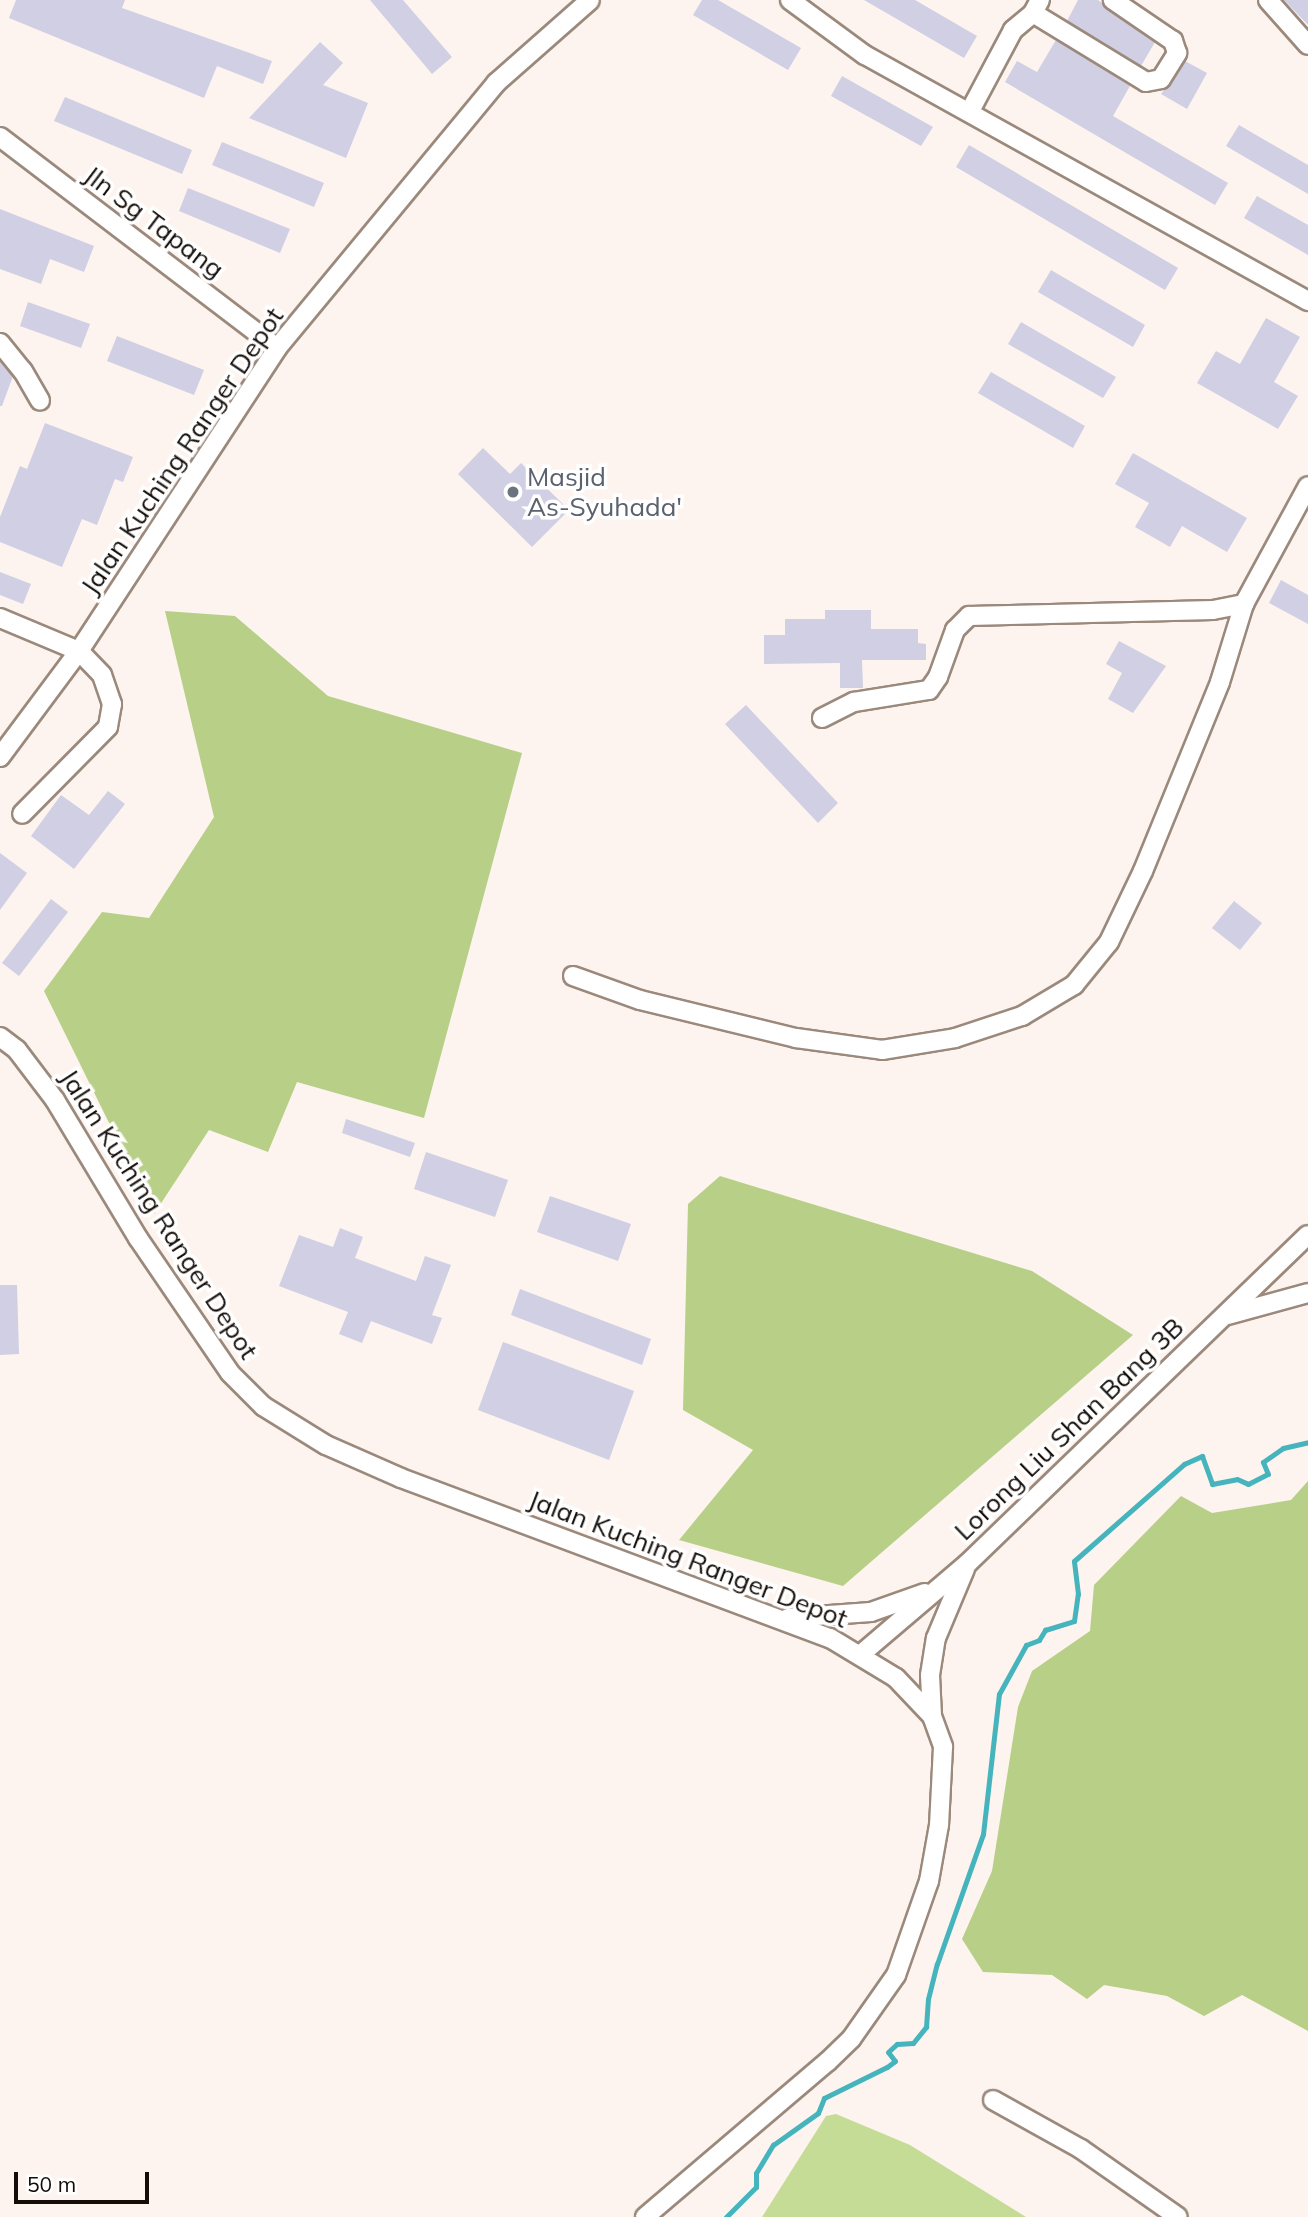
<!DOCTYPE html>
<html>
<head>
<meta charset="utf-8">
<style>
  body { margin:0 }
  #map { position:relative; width:1308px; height:2217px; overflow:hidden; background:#fdf4ef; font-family:Mulish,sans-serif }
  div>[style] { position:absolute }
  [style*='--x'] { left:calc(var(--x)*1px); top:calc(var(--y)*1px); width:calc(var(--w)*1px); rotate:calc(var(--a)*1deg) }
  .green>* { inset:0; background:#c5dc96 }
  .forest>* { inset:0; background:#b7cf86 }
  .stream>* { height:5px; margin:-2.5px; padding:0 2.5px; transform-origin:2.5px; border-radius:2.5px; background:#45b4bd }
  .building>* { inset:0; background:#d0cfe4 }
  .roads { filter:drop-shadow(2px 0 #9b897c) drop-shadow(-2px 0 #9b897c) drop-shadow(0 2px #9b897c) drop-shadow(0 -2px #9b897c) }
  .minor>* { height:18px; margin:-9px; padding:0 9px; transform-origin:9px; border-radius:9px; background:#fff }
  .dots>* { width:19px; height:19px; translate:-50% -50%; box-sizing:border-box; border:4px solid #fff; border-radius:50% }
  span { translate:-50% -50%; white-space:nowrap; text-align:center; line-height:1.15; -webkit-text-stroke:7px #fff; paint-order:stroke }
  .street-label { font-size:26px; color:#130c08 }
  .worship-label { font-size:26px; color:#5b616d }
  .left { translate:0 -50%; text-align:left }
  .scale { position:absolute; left:14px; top:2172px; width:135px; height:32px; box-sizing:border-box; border:4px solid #130c08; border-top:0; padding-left:9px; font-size:21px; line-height:24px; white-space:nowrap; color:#130c08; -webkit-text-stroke:5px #fff; paint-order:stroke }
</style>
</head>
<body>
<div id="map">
  <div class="green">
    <i style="clip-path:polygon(836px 2114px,910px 2145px,1026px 2217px,762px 2217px,826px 2116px)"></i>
  </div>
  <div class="forest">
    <i style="clip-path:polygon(165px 611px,235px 616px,328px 696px,522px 753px,424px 1118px,297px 1082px,268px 1152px,209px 1130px,154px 1214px,44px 991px,102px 912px,149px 918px,214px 817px)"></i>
    <i style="clip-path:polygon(720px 1176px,1032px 1271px,1133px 1335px,843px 1586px,679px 1540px,753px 1450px,683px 1410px,688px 1204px)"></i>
    <i style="clip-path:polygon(1308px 1481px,1308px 2031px,1242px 1995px,1204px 2016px,1167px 1996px,1104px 1985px,1087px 1999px,1052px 1975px,983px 1972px,962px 1939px,992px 1871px,1018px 1707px,1032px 1671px,1090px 1631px,1094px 1585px,1181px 1496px,1212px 1513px,1291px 1500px)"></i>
  </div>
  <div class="stream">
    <i style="--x:726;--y:2217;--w:42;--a:-45"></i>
    <i style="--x:756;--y:2187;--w:14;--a:-90"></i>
    <i style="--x:756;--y:2173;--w:33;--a:-59"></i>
    <i style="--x:773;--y:2145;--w:55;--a:-35.4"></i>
    <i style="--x:818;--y:2113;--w:16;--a:-68"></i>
    <i style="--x:824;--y:2098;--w:70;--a:-26.2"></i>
    <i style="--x:887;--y:2067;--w:10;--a:-37"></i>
    <i style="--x:895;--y:2061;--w:11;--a:-128"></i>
    <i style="--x:888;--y:2052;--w:12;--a:-42"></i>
    <i style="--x:897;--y:2044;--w:16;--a:-4"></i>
    <i style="--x:913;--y:2043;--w:21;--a:-51"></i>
    <i style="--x:926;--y:2027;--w:28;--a:-86"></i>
    <i style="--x:928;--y:1999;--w:36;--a:-76"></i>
    <i style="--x:937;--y:1964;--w:138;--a:-70.5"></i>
    <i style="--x:983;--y:1834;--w:141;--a:-83.5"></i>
    <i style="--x:999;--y:1694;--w:56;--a:-61.1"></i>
    <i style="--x:1026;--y:1645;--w:14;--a:-21"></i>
    <i style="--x:1039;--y:1640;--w:12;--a:-59"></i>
    <i style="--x:1045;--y:1630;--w:30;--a:-17"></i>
    <i style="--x:1074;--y:1621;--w:27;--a:-82"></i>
    <i style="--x:1078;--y:1594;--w:33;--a:-97"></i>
    <i style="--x:1074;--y:1561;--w:147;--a:-41.4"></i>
    <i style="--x:1184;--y:1464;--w:20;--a:-24"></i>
    <i style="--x:1202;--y:1456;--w:30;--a:70"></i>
    <i style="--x:1212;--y:1484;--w:25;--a:-11"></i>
    <i style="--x:1237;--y:1479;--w:12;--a:24"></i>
    <i style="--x:1248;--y:1484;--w:22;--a:-27"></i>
    <i style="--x:1268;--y:1474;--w:13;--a:-113"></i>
    <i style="--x:1263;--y:1462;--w:24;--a:-35"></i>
    <i style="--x:1283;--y:1448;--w:26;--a:-13"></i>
  </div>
  <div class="building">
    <i style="clip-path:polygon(16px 0,125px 0,122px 8px,272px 61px,263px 84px,217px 66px,204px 98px,9px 18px)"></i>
    <i style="clip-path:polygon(370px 0,403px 0,452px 57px,432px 74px)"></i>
    <i style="clip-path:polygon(702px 0,718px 0,801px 48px,788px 70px,693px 15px)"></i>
    <i style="clip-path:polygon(864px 0,915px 0,977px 36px,964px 58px)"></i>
    <i style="clip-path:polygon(1078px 0,1098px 0,1155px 42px,1141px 66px,1067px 21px)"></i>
    <i style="clip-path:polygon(1284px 0,1308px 0,1308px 25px)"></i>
    <i style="clip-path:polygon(1056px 40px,1130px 86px,1113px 116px,1228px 183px,1215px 205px,1005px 82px,1017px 61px,1037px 72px)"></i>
    <i style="clip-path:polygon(320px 42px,343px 63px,323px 85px,368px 103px,346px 158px,249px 118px)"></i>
    <i style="clip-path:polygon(1185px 61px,1207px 73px,1187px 109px,1161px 94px)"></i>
    <i style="clip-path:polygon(842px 76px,933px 127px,921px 146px,831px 96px)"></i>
    <i style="clip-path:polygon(65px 97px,192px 150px,182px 174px,54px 121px)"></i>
    <i style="clip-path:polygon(1239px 125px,1308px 165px,1308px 194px,1226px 146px)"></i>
    <i style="clip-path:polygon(222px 142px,324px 183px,314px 207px,212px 165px)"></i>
    <i style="clip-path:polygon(969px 145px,1178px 268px,1165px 290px,956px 167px)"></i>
    <i style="clip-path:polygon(188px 188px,290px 229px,280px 253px,179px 211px)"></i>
    <i style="clip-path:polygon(1257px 196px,1308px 225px,1308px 255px,1244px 218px)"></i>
    <i style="clip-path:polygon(0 209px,94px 246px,84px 272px,50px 259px,41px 284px,0 269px)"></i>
    <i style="clip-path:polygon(1051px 270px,1145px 325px,1133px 347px,1038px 292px)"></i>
    <i style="clip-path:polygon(28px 302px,90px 324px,81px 348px,20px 326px)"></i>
    <i style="clip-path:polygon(1266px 318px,1300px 337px,1274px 382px,1298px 396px,1278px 429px,1197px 383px,1216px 351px,1240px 364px)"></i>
    <i style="clip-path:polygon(1021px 322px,1116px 377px,1103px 398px,1008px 344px)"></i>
    <i style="clip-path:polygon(117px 336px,204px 370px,194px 395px,107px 361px)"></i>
    <i style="clip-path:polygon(0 361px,13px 376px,2px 406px,0 406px)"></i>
    <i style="clip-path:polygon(991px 372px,1085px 426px,1073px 448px,978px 393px)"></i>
    <i style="clip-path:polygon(45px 423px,133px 457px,123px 482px,115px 479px,97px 525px,82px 519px,62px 567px,0 542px,0 517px,20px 466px,27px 469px)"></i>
    <i style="clip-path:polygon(483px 448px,510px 474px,521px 463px,569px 510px,532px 547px,458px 474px)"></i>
    <i style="clip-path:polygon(1133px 453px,1247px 518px,1227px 552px,1182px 526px,1170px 547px,1135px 527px,1149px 503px,1115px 484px)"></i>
    <i style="clip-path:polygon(0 572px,31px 584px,23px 604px,0 595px)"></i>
    <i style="clip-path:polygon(1281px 580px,1308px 595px,1308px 624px,1269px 603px)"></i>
    <i style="clip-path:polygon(825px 610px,871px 610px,871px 629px,918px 629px,918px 643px,926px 644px,926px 660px,862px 660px,863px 688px,840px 688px,840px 663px,764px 664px,764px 635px,785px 635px,785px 619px,825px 619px)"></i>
    <i style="clip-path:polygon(1119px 641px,1166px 666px,1133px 713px,1108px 699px,1122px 673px,1106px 664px)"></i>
    <i style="clip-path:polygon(746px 705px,838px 803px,818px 823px,725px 724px)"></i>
    <i style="clip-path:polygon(108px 791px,125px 804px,74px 869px,31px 836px,61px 795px,89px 815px)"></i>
    <i style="clip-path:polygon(0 853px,27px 873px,0 910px)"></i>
    <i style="clip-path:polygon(51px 899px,68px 912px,19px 976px,2px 963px)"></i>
    <i style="clip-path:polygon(1234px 901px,1262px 923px,1240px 950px,1212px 928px)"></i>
    <i style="clip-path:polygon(346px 1119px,415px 1143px,410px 1157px,342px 1133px)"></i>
    <i style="clip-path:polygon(426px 1152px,508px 1180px,495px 1217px,414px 1189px)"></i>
    <i style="clip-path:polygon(550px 1196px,631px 1224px,618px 1261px,537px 1232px)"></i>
    <i style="clip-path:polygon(340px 1228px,363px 1237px,355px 1258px,416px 1281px,425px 1256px,451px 1265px,432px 1315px,442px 1318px,432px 1344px,371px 1321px,362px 1343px,339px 1334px,348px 1312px,279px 1286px,299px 1235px,333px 1247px)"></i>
    <i style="clip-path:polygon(0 1285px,17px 1285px,19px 1354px,0 1355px)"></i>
    <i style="clip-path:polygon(520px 1289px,651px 1339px,642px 1365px,511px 1315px)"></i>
    <i style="clip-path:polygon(503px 1342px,634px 1391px,609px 1460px,478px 1410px)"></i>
  </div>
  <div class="roads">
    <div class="minor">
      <i style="--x:790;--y:0;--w:93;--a:36.3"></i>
      <i style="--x:865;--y:55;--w:507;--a:29.04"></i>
      <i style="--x:1268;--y:0;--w:60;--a:48.4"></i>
      <i style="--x:1033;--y:13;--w:132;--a:31.4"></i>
      <i style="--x:1146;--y:82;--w:15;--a:-11"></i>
      <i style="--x:1161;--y:79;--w:31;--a:-58"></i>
      <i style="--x:1177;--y:53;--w:13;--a:-108"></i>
      <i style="--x:1173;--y:41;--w:73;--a:-145.7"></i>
      <i style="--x:970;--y:111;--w:92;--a:-62"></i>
      <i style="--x:1013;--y:30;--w:26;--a:-40"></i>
      <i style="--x:1033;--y:13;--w:15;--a:-62"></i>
      <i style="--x:0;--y:137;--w:348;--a:37.3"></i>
      <i style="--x:0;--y:343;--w:36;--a:51"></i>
      <i style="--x:23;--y:371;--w:34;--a:60"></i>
      <i style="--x:0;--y:618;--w:86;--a:22.7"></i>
      <i style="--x:79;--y:651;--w:33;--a:46"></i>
      <i style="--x:102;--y:675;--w:31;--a:71"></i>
      <i style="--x:112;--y:704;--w:23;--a:100"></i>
      <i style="--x:108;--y:727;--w:122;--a:134.7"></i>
      <i style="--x:822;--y:718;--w:36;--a:-27"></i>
      <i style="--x:854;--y:702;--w:76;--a:-9.1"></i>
      <i style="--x:929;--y:690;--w:16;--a:-55"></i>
      <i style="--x:938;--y:677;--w:50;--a:-70.1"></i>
      <i style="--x:955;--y:630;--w:20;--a:-45"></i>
      <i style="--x:969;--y:616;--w:244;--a:-1.4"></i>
      <i style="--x:1213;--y:610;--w:32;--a:-11"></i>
      <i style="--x:1244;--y:604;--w:134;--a:-61.5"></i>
      <i style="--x:0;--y:757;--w:132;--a:-53.3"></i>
      <i style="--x:79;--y:651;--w:362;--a:-56.8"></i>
      <i style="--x:277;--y:348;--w:344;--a:-50.4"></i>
      <i style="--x:496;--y:83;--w:125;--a:-41.4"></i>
      <i style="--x:573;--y:976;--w:71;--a:19.7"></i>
      <i style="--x:640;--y:1000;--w:161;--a:13.7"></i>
      <i style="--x:796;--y:1038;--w:87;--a:7.9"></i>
      <i style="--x:882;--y:1050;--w:74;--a:-9.3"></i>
      <i style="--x:955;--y:1038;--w:71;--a:-18.2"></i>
      <i style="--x:1022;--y:1016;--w:61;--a:-30.8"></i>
      <i style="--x:1074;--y:985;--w:55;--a:-50.9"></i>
      <i style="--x:1109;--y:942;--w:79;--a:-64.4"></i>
      <i style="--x:1143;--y:871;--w:204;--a:-67.8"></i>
      <i style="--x:1220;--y:682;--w:82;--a:-72.9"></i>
      <i style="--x:0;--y:1037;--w:21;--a:37"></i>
      <i style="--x:17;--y:1050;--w:63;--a:52.8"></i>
      <i style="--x:55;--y:1100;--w:161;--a:59"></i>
      <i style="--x:138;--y:1238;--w:163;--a:55.7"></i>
      <i style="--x:230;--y:1373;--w:47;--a:45"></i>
      <i style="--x:263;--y:1406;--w:74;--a:31.8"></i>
      <i style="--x:326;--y:1445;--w:82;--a:23.7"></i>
      <i style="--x:401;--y:1478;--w:458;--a:20.5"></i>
      <i style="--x:830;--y:1638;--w:77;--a:31.2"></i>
      <i style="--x:896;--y:1678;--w:52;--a:46.5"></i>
      <i style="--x:932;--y:1716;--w:33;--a:70"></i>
      <i style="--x:943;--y:1747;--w:78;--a:92.9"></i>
      <i style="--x:939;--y:1825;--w:57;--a:100.1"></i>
      <i style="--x:929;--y:1881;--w:100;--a:109.3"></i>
      <i style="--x:896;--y:1975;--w:78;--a:125.1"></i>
      <i style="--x:851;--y:2039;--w:33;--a:136"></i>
      <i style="--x:827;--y:2062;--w:239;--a:139.6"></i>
      <i style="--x:1228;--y:1315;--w:83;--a:-15.4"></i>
      <i style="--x:788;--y:1618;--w:83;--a:-4.1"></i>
      <i style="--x:871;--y:1612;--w:57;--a:-19.4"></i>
      <i style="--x:860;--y:1655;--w:142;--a:-40.4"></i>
      <i style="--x:968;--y:1563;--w:472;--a:-44"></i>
      <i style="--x:932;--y:1716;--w:41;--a:-92.8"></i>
      <i style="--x:930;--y:1675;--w:37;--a:-81"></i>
      <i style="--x:936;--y:1638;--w:75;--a:-67.2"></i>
      <i style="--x:993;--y:2100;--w:101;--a:29.1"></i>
      <i style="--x:1081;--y:2149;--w:118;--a:35"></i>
    </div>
  </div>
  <div class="dots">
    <i style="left:513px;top:492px;background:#6b7280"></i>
  </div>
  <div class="street-label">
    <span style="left:154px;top:222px;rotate:37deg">Jln Sg Tapang</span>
    <span style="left:182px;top:451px;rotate:-56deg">Jalan Kuching Ranger Depot</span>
    <span style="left:159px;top:1214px;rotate:57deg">Jalan Kuching Ranger Depot</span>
    <span style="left:1069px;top:1429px;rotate:-44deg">Lorong Liu Shan Bang 3B</span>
    <span style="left:688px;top:1559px;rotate:21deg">Jalan Kuching Ranger Depot</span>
  </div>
  <div class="worship-label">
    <span class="left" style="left:527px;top:492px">Masjid<br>As-Syuhada'</span>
  </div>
  <div class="scale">50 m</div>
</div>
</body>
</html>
